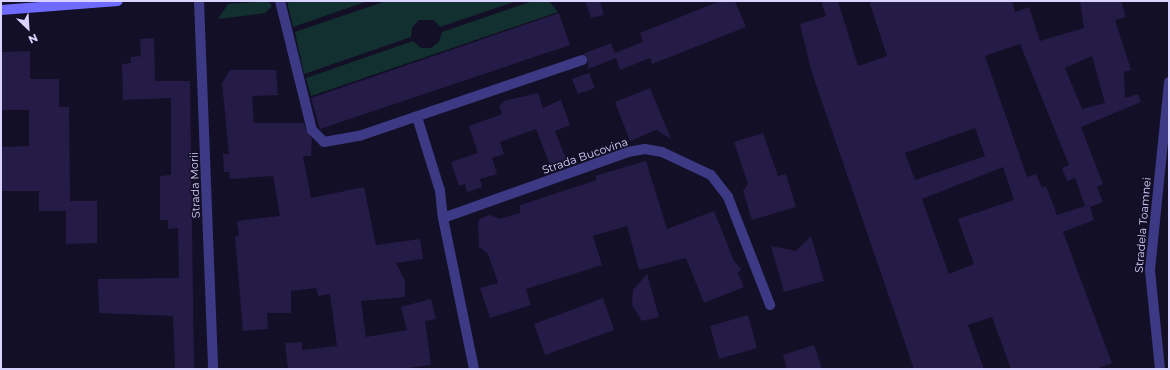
<!DOCTYPE html>
<html>
<head>
<meta charset="utf-8">
<style>
  body { margin:0 }
  #map { position:relative; width:1170px; height:370px; overflow:hidden; background:#130f26; font-family:Montserrat,sans-serif }
  div>[style] { position:absolute }
  [style*='--x'] { left:calc(var(--x)*1px); top:calc(var(--y)*1px); width:calc(var(--w)*1px); rotate:calc(var(--a)*1deg) }
  .green>* { inset:0; background:#12302f }
  .building>* { inset:0; background:#241b47 }
  .minor>* { height:10px; margin:-5px; padding:0 5px; transform-origin:5px; border-radius:5px; background:#3d3a85 }
  .secondary>* { height:10px; margin:-5px; padding:0 5px; transform-origin:5px; border-radius:5px; background:#6f6bff }
  span { translate:-50% -50%; white-space:nowrap; text-align:center; line-height:1.15; -webkit-text-stroke:3px #130f26; paint-order:stroke }
  .street-label { font-size:11px; color:#d9d4ff }
  .frame { position:absolute; inset:0; border:2px solid #d9d4ff; pointer-events:none }
  .north { position:absolute; left:8px; top:8px; width:40px; height:40px; -webkit-text-stroke:3px #130f26; paint-order:stroke; rotate:155deg; font-size:11px; font-weight:700; line-height:16px; text-align:center; color:#d9d4ff }
  .north::after { content:''; display:block; margin:auto; width:14px; height:18px; background:#d9d4ff; clip-path:polygon(50% 0,100% 100%,50% 72%,0 100%) }
</style>
</head>
<body>
<div id="map">
  <div class="green">
    <i style="clip-path:polygon(268px 1px,272px 6px,265px 13px,218px 19px,228px 4px)"></i>
    <i style="clip-path:polygon(287px 1px,368px 1px,293px 27px)"></i>
    <i style="clip-path:polygon(386px 1px,517px 1px,440px 27px,434px 20px,419px 20px,412px 27px,411px 37px,304px 74px,295px 32px)"></i>
    <i style="clip-path:polygon(533px 1px,549px 1px,558px 12px,311px 96px,306px 78px,413px 41px,421px 48px,431px 48px,439px 42px,442px 32px)"></i>
  </div>
  <div class="building">
    <i style="clip-path:polygon(585px 1px,600px 1px,604px 15px,591px 18px)"></i>
    <i style="clip-path:polygon(720px 1px,735px 1px,746px 27px,652px 64px,650px 58px,620px 70px,616px 58px,588px 69px,588px 58px,583px 54px,611px 43px,615px 53px,643px 42px,640px 33px)"></i>
    <i style="clip-path:polygon(evenodd,821px 1px,838px 1px,858px 66px,887px 56px,869px 1px,1012px 1px,1015px 12px,1029px 7px,1040px 41px,1084px 28px,1080px 1px,1121px 1px,1126px 17px,1115px 20px,1131px 70px,1124px 72px,1125px 98px,1138px 94px,1141px 102px,1081px 127px,1103px 184px,1097px 187px,1103px 202px,1090px 207px,1094px 220px,1063px 232px,1112px 363px,1096px 369px,1011px 369px,992px 317px,968px 325px,984px 369px,914px 369px,812px 73px,800px 24px,826px 16px,821px 1px,1020px 44px,1069px 165px,1062px 168px,1067px 181px,1075px 178px,1085px 206px,1057px 215px,1046px 186px,1042px 188px,1036px 174px,1027px 177px,985px 56px,1020px 44px,821px 1px,1092px 56px,1105px 103px,1082px 109px,1065px 68px,1092px 56px,821px 1px,975px 128px,985px 156px,915px 180px,905px 153px,975px 128px,821px 1px,1003px 167px,1014px 200px,958px 219px,974px 264px,949px 274px,922px 199px,1003px 167px)"></i>
    <i style="clip-path:polygon(559px 13px,570px 45px,320px 129px,311px 98px)"></i>
    <i style="clip-path:polygon(154px 38px,155px 81px,190px 81px,194px 369px,175px 368px,173px 316px,99px 313px,98px 279px,179px 278px,178px 228px,168px 229px,168px 220px,160px 220px,160px 176px,171px 175px,171px 98px,123px 100px,122px 64px,131px 63px,131px 57px,141px 56px,140px 39px)"></i>
    <i style="clip-path:polygon(30px 51px,30px 79px,59px 79px,59px 107px,69px 107px,70px 201px,97px 201px,97px 243px,66px 244px,66px 211px,39px 211px,39px 191px,1px 191px,1px 147px,29px 146px,29px 110px,1px 110px,1px 52px)"></i>
    <i style="clip-path:polygon(230px 70px,276px 70px,278px 95px,252px 96px,254px 123px,303px 123px,312px 139px,311px 156px,303px 156px,311px 198px,364px 187px,376px 245px,420px 239px,423px 259px,396px 263px,405px 281px,405px 297px,361px 301px,366px 337px,407px 330px,401px 307px,431px 299px,436px 319px,425px 321px,431px 365px,400px 369px,288px 369px,285px 343px,302px 342px,302px 350px,337px 346px,330px 294px,318px 296px,316px 288px,291px 291px,291px 313px,267px 313px,268px 329px,243px 331px,235px 236px,239px 236px,237px 221px,280px 216px,273px 176px,230px 179px,229px 172px,224px 172px,223px 154px,229px 154px,222px 83px)"></i>
    <i style="clip-path:polygon(589px 73px,595px 88px,578px 94px,572px 79px)"></i>
    <i style="clip-path:polygon(650px 88px,671px 139px,656px 130px,630px 141px,615px 102px)"></i>
    <i style="clip-path:polygon(538px 93px,543px 108px,561px 100px,570px 125px,555px 131px,566px 159px,550px 165px,536px 129px,500px 142px,504px 154px,492px 158px,497px 174px,480px 179px,482px 187px,467px 192px,465px 184px,459px 186px,451px 162px,478px 153px,469px 126px,502px 114px,499px 106px,504px 101px)"></i>
    <i style="clip-path:polygon(763px 133px,778px 176px,786px 174px,796px 207px,752px 220px,743px 191px,748px 184px,734px 142px)"></i>
    <i style="clip-path:polygon(646px 161px,667px 229px,714px 211px,734px 261px,741px 269px,738px 273px,744px 287px,704px 303px,686px 258px,639px 270px,627px 226px,593px 236px,602px 265px,526px 289px,531px 305px,490px 318px,480px 288px,498px 283px,488px 254px,479px 247px,478px 222px,481px 218px,490px 215px,500px 219px,520px 213px,520px 205px,597px 180px,595px 176px)"></i>
    <i style="clip-path:polygon(811px 236px,824px 281px,784px 292px,771px 246px,796px 251px)"></i>
    <i style="clip-path:polygon(647px 274px,659px 317px,642px 321px,632px 305px,633px 290px)"></i>
    <i style="clip-path:polygon(603px 298px,614px 330px,545px 355px,534px 324px)"></i>
    <i style="clip-path:polygon(748px 315px,757px 348px,719px 359px,710px 326px)"></i>
    <i style="clip-path:polygon(814px 345px,822px 369px,787px 369px,783px 355px)"></i>
  </div>
  <div class="minor">
    <i style="--x:199;--y:1;--w:368;--a:87.8"></i>
    <i style="--x:280;--y:1;--w:133;--a:76.1"></i>
    <i style="--x:312;--y:130;--w:17;--a:45"></i>
    <i style="--x:324;--y:142;--w:36;--a:-10"></i>
    <i style="--x:359;--y:136;--w:236;--a:-18.8"></i>
    <i style="--x:417;--y:117;--w:77;--a:72.7"></i>
    <i style="--x:440;--y:191;--w:27;--a:84"></i>
    <i style="--x:474;--y:369;--w:154;--a:-101.6"></i>
    <i style="--x:443;--y:218;--w:196;--a:-19.6"></i>
    <i style="--x:628;--y:152;--w:17;--a:-10"></i>
    <i style="--x:645;--y:149;--w:17;--a:10"></i>
    <i style="--x:662;--y:152;--w:54;--a:25.1"></i>
    <i style="--x:711;--y:175;--w:28;--a:52"></i>
    <i style="--x:728;--y:197;--w:116;--a:68.7"></i>
    <i style="--x:1160;--y:369;--w:100;--a:-95.8"></i>
    <i style="--x:1150;--y:270;--w:189;--a:-84.2"></i>
  </div>
  <div class="secondary">
    <i style="--x:1;--y:10;--w:117;--a:-4.4"></i>
  </div>
  <div class="street-label">
    <span style="left:585px;top:156px;rotate:-19deg">Strada Bucovina</span>
    <span style="left:195px;top:185px;rotate:-92deg">Strada Morii</span>
    <span style="left:1143px;top:225px;rotate:-85deg">Stradela Toamnei</span>
  </div>
  <div class="frame"></div>
  <div class="north">N</div>
</div>
</body>
</html>
